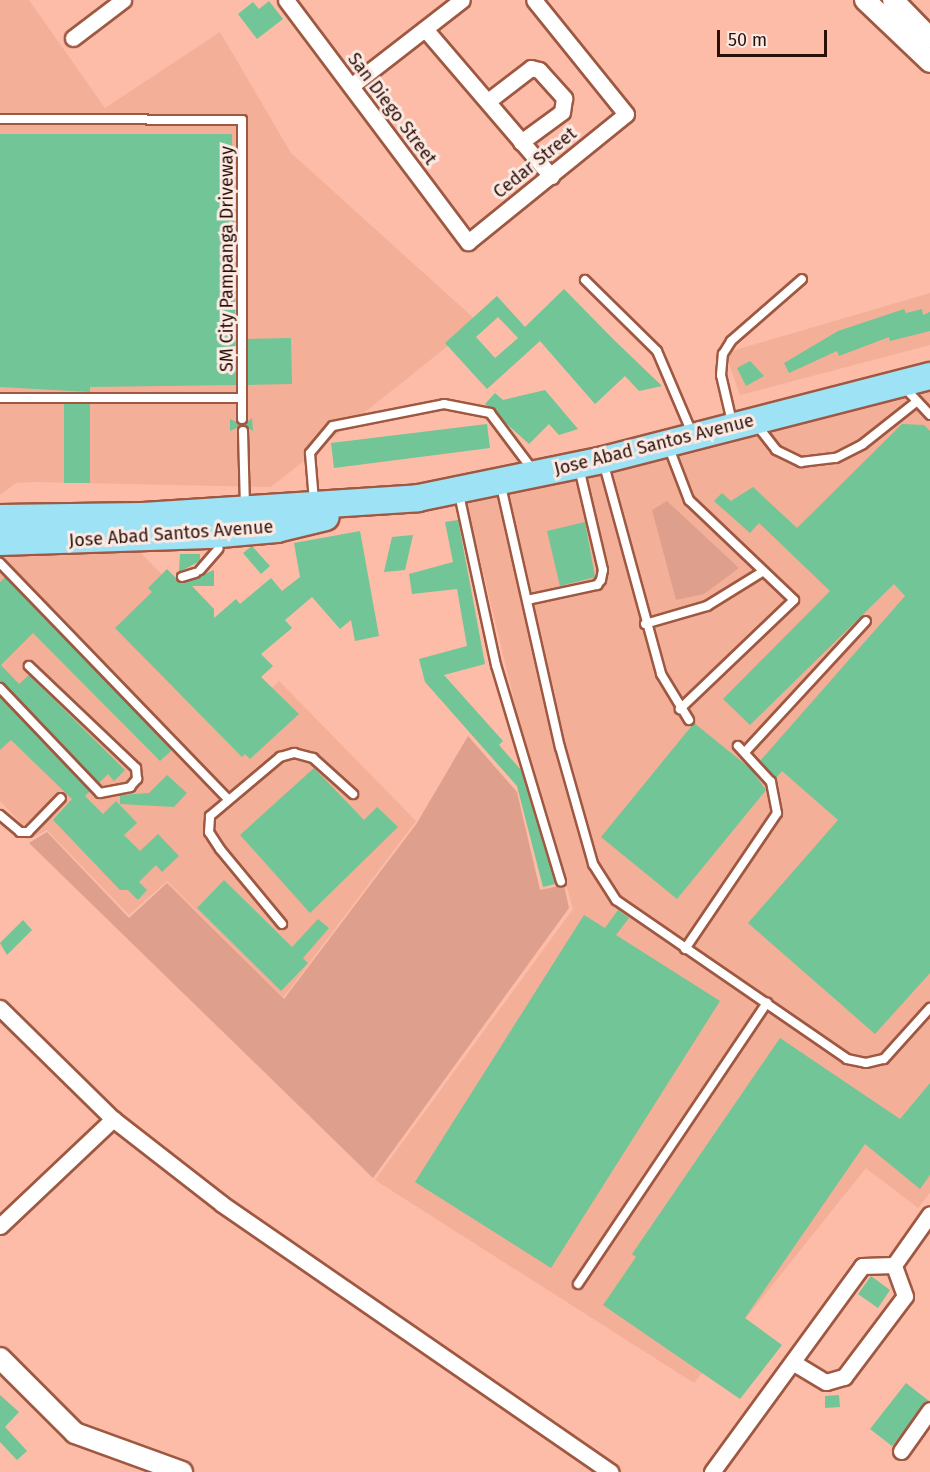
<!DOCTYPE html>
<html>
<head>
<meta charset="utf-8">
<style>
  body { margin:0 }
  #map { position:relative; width:930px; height:1472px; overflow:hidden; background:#fcbca7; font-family:"Fira Sans",sans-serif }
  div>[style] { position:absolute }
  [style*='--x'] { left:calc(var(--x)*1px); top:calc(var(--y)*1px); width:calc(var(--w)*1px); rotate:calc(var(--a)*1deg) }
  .built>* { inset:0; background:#f4af98 }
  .green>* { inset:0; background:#dea08c }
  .building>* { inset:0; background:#71c596 }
  .roads { filter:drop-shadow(2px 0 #9f5841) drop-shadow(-2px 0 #9f5841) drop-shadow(0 2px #9f5841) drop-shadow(0 -2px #9f5841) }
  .service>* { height:8px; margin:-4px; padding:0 4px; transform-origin:4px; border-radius:4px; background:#fff }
  .minor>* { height:15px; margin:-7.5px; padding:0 7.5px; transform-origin:7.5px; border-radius:7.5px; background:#fff }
  .tertiary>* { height:20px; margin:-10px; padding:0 10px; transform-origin:10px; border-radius:10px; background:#fff }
  .trunk>* { height:26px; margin:-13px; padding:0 13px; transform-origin:13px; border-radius:13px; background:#9ee2f6 }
  span { translate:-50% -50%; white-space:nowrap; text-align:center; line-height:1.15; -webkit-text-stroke:6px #fbeae4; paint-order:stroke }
  .street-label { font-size:18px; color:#2c1007 }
  .scale { position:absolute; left:717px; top:30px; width:110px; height:27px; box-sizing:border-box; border:3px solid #2c1007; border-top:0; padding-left:8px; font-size:18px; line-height:21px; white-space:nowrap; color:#2c1007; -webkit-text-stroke:4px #fbeae4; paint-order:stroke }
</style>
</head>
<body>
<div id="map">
  <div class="built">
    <i style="clip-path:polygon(0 0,29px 0,105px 108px,220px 32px,291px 153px,478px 322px,271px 487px,36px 482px,16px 483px,0 495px)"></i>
    <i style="clip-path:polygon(930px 293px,930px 345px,740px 395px,725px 353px)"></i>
    <i style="clip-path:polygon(930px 387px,930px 1193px,918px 1208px,866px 1168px,694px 1383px,375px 1180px,573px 909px,524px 741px,466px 501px,718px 447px)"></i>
    <i style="clip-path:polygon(138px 550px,272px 688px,279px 681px,416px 821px,283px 998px,167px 881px,129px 915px,47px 830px,34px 837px,0 801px,0 551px)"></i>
  </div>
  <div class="green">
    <i style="clip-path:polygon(667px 501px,739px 568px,704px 594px,676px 600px,652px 510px)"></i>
    <i style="clip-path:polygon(468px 736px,517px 792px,540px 890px,564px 885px,569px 908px,373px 1178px,29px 843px,47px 832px,129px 918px,167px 883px,284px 999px,417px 823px)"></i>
  </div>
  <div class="building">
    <i style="clip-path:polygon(269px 1px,283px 19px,257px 39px,238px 14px,253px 2px,259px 9px)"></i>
    <i style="clip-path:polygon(0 134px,232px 134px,236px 385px,90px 387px,90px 392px,0 387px)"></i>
    <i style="clip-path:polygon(evenodd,564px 289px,613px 339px,662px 386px,639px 391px,625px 376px,595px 404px,540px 341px,487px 389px,445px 343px,497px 296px,525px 327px,564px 289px,498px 317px,518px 338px,495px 358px,476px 337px,498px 317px)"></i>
    <i style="clip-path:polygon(904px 309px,906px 313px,922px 309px,923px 315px,930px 312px,930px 331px,890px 341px,889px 337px,839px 356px,837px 351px,789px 373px,784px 363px,838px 331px)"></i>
    <i style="clip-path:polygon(291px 338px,292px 384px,248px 385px,248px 339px)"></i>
    <i style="clip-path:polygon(750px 361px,764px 376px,746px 386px,737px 368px)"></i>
    <i style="clip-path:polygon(545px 390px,578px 429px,559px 435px,549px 424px,529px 444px,485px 404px,495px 393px,503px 400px)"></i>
    <i style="clip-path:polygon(64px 404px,90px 404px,90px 483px,64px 483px)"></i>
    <i style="clip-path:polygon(252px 418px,253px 431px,243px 425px,230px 431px,230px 419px,243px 425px)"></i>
    <i style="clip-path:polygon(487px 424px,490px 448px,334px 468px,331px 443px)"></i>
    <i style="clip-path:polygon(902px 424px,924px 425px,930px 431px,930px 973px,875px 1034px,748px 923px,838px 820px,782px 771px,776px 778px,760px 761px,905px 596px,894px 584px,750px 725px,723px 699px,830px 591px,759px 523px,750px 533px,714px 501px,722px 493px,731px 501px,753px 487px,797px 528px)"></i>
    <i style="clip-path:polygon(458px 520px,485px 664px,444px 675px,503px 741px,499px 745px,521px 770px,555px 884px,543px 887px,517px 786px,425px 682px,419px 659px,467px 646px,457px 589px,412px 594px,409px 574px,453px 562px,445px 522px)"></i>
    <i style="clip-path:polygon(585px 522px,595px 577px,560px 586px,547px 531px)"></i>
    <i style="clip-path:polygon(360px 531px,379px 636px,355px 641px,351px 620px,340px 629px,312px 597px,285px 620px,292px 628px,261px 654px,273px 666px,261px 677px,299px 714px,250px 759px,245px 754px,242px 757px,115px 628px,152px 592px,148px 588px,167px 569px,181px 583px,214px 570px,214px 586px,192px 586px,214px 609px,214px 618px,236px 599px,240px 604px,271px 578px,282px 591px,300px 577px,294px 543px)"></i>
    <i style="clip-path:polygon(413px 535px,405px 570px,384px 572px,392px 537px)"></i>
    <i style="clip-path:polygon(252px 546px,270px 566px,261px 574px,243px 553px)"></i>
    <i style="clip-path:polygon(180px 554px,200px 554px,200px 561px,179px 572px)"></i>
    <i style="clip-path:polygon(5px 577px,172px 750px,160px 761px,33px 633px,1px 665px,19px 684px,29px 675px,125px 770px,114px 781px,108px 774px,99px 783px,0 682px,0 582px)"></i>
    <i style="clip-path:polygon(0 697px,90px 791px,85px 796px,103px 814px,116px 801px,137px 823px,124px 835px,140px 851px,158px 834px,179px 856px,162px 872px,156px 865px,139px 882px,147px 890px,138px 900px,128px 890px,120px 890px,53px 820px,72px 799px,11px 740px,0 750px)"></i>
    <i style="clip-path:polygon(694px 723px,751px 769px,766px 790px,677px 899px,601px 837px)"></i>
    <i style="clip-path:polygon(314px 768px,364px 820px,377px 807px,398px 827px,310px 913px,240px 835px)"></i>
    <i style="clip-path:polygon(167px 775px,187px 793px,174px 807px,120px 804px,120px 795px,149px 793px)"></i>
    <i style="clip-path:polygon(224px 880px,292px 947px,318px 919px,329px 928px,303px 958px,308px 963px,281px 991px,197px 908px)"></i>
    <i style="clip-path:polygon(618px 910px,629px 918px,616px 935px,720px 1001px,551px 1268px,415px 1182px,584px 915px,605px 928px)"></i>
    <i style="clip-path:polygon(23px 920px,32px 930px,7px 955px,0 943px)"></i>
    <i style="clip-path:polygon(780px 1038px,900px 1119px,930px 1083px,930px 1175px,920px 1189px,865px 1144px,745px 1318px,782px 1345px,740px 1399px,603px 1305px,636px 1257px,632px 1254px)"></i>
    <i style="clip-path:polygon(871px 1276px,890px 1290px,878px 1308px,858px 1294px)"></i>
    <i style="clip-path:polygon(906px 1383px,929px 1401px,892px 1446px,870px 1429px)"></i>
    <i style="clip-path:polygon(0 1395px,19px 1412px,5px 1427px,27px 1451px,17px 1460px,0 1442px)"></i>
    <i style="clip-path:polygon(839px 1395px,840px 1407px,825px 1408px,825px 1396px)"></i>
  </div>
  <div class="roads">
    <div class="service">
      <i style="--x:0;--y:119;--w:242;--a:0.2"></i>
      <i style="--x:242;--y:120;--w:299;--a:90"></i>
      <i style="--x:585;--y:280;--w:101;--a:44.6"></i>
      <i style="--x:657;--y:351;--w:89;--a:66.9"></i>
      <i style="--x:904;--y:387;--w:38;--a:47"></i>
      <i style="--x:0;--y:398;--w:242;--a:0"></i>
      <i style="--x:732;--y:422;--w:48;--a:-103.2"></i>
      <i style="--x:721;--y:375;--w:21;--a:-85"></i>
      <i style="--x:723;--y:354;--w:15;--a:-58"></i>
      <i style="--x:731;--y:341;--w:94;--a:-41.1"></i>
      <i style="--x:756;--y:424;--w:33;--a:52"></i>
      <i style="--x:776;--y:450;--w:28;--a:26"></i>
      <i style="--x:801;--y:462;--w:35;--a:-7"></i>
      <i style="--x:836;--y:458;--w:30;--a:-27"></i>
      <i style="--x:863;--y:444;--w:68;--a:-38.4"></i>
      <i style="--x:243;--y:431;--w:74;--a:88.5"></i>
      <i style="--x:669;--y:448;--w:56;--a:69"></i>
      <i style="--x:689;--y:500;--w:145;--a:43.6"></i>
      <i style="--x:794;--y:600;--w:158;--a:136.3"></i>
      <i style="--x:604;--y:465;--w:217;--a:74.7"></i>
      <i style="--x:661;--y:674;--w:54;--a:58.7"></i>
      <i style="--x:501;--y:486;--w:268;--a:77.3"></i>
      <i style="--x:560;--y:747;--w:122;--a:74.2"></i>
      <i style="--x:593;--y:864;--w:43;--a:57.4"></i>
      <i style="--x:616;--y:900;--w:280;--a:34.5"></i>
      <i style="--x:847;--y:1059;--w:19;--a:12"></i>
      <i style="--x:866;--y:1063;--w:18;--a:-13"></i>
      <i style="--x:884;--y:1059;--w:69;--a:-48"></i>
      <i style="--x:459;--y:494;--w:175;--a:77.8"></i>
      <i style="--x:496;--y:665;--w:226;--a:73.3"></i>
      <i style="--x:314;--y:501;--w:48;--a:-94.8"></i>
      <i style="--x:310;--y:453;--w:35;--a:-50"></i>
      <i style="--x:333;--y:426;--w:113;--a:-11.2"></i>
      <i style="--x:444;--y:404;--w:47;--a:11.1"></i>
      <i style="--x:490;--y:413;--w:70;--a:53.1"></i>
      <i style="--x:0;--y:563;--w:328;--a:46"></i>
      <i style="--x:200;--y:570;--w:28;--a:-49"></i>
      <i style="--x:182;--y:577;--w:14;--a:-17"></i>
      <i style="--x:527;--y:600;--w:72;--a:-12.1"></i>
      <i style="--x:597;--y:585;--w:6;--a:-51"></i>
      <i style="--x:601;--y:580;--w:10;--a:-79"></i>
      <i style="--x:603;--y:570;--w:105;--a:-103.2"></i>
      <i style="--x:645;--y:624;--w:65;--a:-16.2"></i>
      <i style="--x:707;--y:606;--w:65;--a:-31.7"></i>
      <i style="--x:0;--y:688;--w:145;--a:46.4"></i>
      <i style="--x:100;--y:793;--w:31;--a:-11"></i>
      <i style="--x:130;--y:787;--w:11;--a:-49"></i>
      <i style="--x:137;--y:779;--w:11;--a:-95"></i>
      <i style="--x:136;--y:768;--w:148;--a:-136.4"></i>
      <i style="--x:745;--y:752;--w:178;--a:-47.3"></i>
      <i style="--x:0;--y:815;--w:26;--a:40"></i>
      <i style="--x:20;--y:832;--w:8;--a:0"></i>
      <i style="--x:28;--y:832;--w:47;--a:-45.9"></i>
      <i style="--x:282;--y:924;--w:97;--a:-129.6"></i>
      <i style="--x:220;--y:849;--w:20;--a:-123"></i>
      <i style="--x:209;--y:832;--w:16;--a:-86"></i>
      <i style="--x:210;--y:816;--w:92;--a:-40.1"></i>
      <i style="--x:280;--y:757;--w:15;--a:-16"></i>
      <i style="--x:294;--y:753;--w:20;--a:15"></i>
      <i style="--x:313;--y:758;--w:54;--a:42"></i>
      <i style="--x:685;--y:949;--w:164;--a:-55.9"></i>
      <i style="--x:777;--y:813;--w:32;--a:-101"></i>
      <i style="--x:771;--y:782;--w:49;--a:-132.5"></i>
      <i style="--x:578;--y:1284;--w:339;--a:-56.1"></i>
    </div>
    <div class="minor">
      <i style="--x:286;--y:0;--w:303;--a:53.1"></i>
      <i style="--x:468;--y:242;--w:203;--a:-39"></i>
      <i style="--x:626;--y:114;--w:146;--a:-128.9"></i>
      <i style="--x:425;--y:29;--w:194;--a:49.4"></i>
      <i style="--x:73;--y:38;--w:63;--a:-37.2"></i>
      <i style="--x:351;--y:86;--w:140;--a:-37.8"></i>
      <i style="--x:488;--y:101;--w:54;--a:-37.5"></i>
      <i style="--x:531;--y:68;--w:8;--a:14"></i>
      <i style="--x:539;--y:70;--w:38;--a:48"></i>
      <i style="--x:564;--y:98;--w:14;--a:98"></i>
      <i style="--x:562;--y:112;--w:51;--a:143.8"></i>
      <i style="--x:0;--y:1008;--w:158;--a:44.5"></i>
      <i style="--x:113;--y:1119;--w:138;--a:37.9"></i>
      <i style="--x:222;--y:1204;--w:472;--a:34.6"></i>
      <i style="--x:0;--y:1226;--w:156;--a:-43.4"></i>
      <i style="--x:894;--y:1265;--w:62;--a:-54.8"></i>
      <i style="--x:794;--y:1363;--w:37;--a:31"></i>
      <i style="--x:826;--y:1382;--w:19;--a:-16"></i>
      <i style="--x:844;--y:1377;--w:101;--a:-53"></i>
      <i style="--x:905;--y:1296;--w:33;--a:-110"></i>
      <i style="--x:901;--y:1451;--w:50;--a:-54.7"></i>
      <i style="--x:712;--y:1472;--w:255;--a:-53.9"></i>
      <i style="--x:862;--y:1266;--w:32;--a:-2"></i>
    </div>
    <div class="tertiary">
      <i style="--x:865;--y:0;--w:90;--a:43.6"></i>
      <i style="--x:893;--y:0;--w:53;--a:45.8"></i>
      <i style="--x:0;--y:1358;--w:106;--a:45"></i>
      <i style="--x:75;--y:1433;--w:114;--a:20"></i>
    </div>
    <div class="trunk">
      <i style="--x:0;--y:518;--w:143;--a:-0.8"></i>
      <i style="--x:143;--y:516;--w:276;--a:-3.7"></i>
      <i style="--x:418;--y:498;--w:189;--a:-11.6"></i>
      <i style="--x:603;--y:460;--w:338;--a:-14.4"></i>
      <i style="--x:0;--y:542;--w:209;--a:-1.9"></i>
      <i style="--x:209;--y:535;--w:68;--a:-5"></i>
      <i style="--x:277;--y:529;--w:50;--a:-13.8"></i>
    </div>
  </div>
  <div class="street-label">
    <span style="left:392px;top:109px;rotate:53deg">San Diego Street</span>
    <span style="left:535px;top:163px;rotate:-39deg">Cedar Street</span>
    <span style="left:227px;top:259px;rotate:-90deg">SM City Pampanga Driveway</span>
    <span style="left:654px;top:445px;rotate:-14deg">Jose Abad Santos Avenue</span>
    <span style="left:171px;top:534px;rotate:-4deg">Jose Abad Santos Avenue</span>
  </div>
  <div class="scale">50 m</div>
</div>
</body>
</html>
